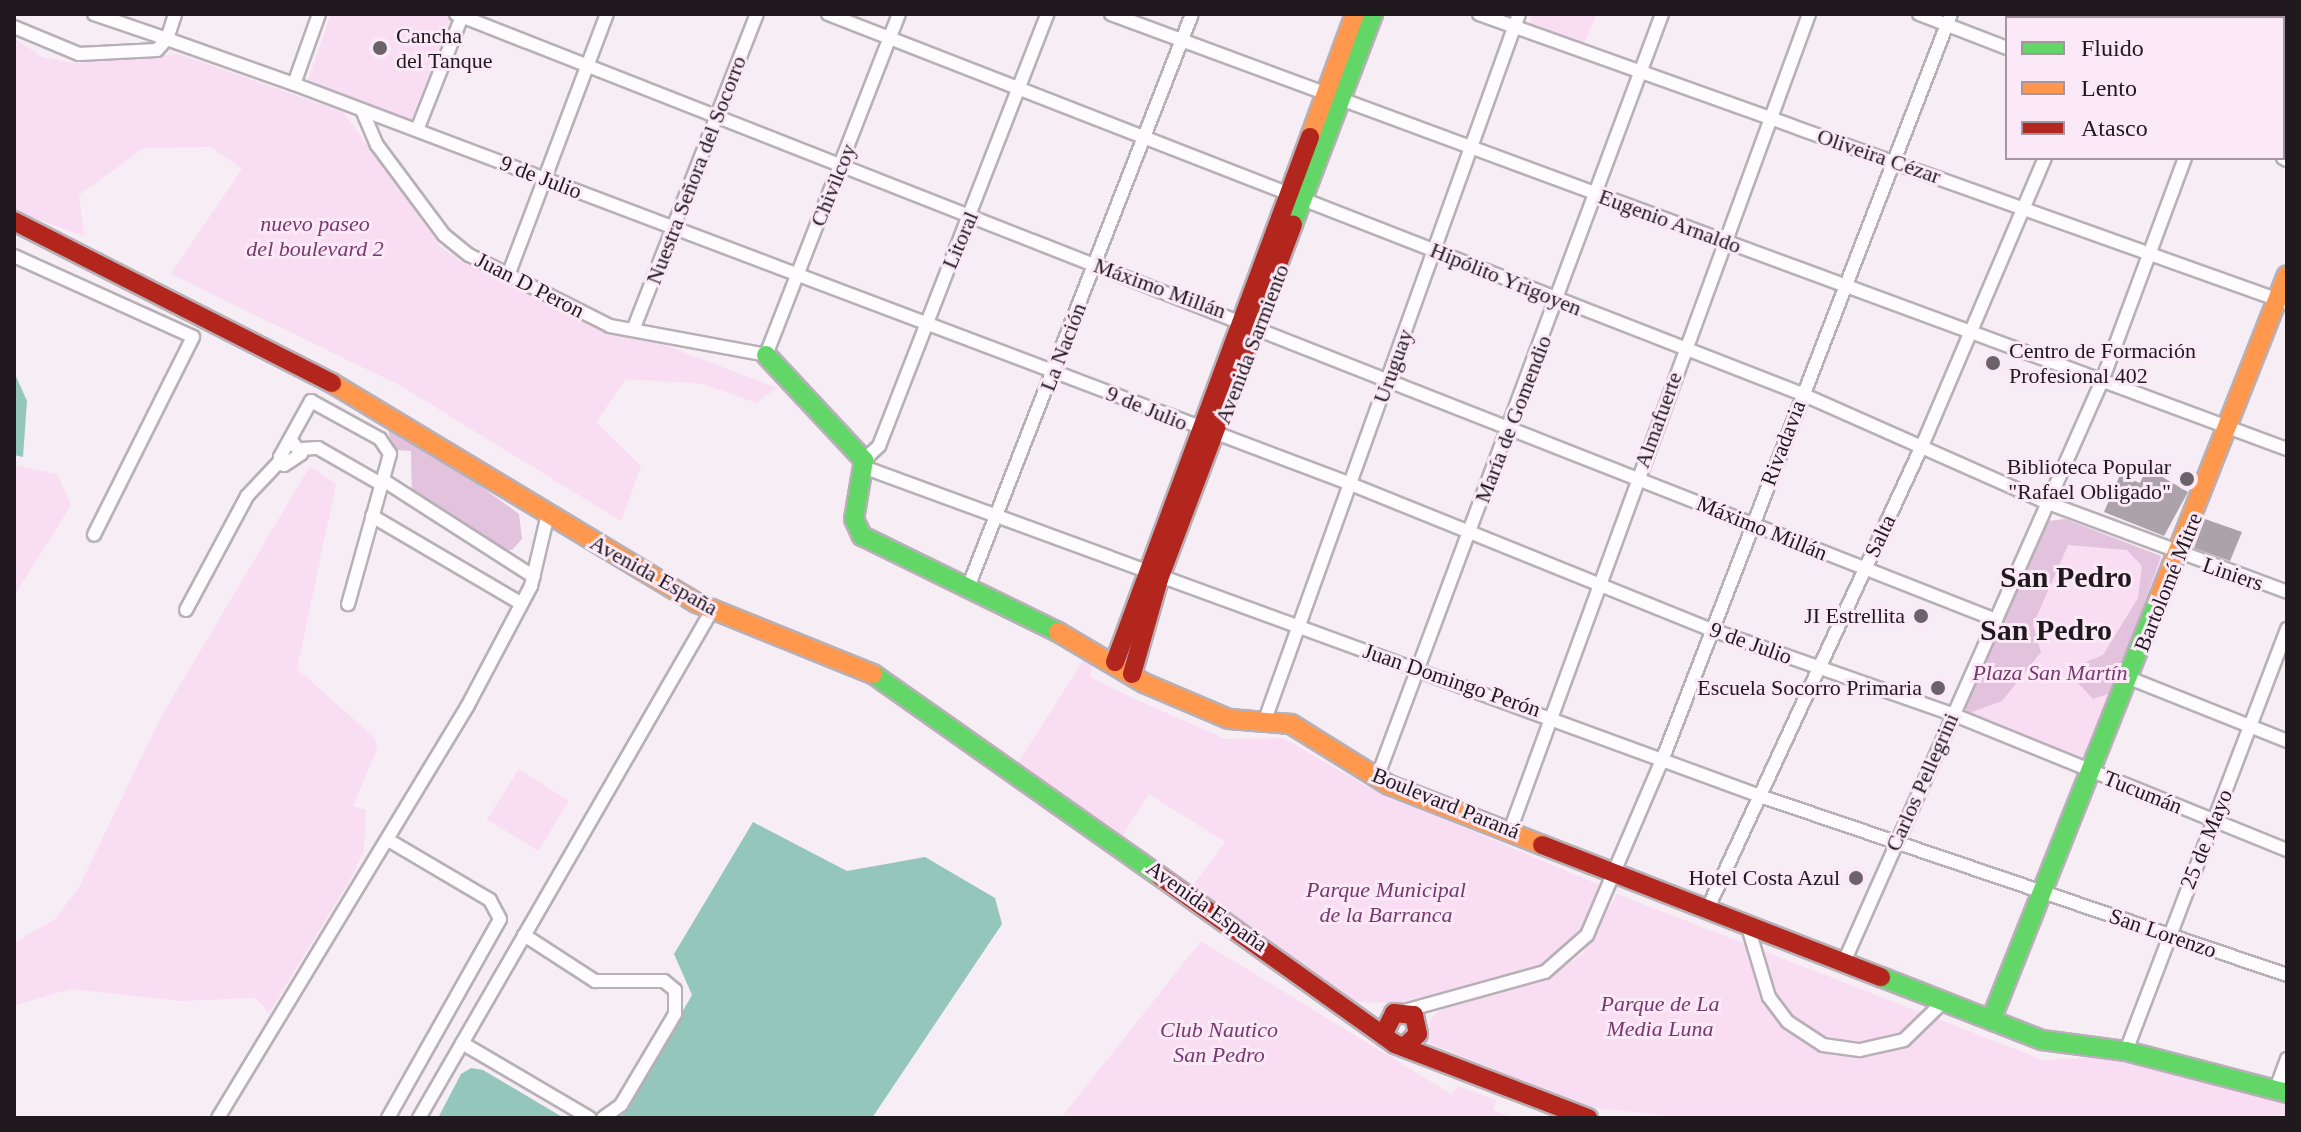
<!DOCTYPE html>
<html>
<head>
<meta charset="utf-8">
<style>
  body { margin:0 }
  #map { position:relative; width:2301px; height:1132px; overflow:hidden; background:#f7edf5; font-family:"Times New Roman",serif }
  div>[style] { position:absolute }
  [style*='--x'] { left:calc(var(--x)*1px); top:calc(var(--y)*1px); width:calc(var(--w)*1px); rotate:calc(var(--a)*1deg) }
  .green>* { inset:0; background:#f9ddf3 }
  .forest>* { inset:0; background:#e2c2dc }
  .water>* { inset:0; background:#94c6bc }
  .building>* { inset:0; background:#aba3a9 }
  .roads { filter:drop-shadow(2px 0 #b7b0b6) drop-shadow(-2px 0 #b7b0b6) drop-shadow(0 2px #b7b0b6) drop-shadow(0 -2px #b7b0b6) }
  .street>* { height:12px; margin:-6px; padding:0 6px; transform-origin:6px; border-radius:6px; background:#fefcfe }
  .fast>* { height:18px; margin:-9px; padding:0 9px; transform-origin:9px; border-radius:9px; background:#63d668 }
  .slow>* { height:18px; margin:-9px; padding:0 9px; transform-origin:9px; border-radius:9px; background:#ff974d }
  .jam>* { height:18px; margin:-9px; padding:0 9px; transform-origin:9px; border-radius:9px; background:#b3261e }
  .dots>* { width:22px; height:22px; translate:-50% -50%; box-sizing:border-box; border:4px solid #fbe9f7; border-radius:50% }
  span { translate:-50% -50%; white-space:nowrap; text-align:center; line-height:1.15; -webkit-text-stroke:6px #fbe9f7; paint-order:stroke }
  .poi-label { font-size:22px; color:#20191e }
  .left { translate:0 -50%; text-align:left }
  .right { translate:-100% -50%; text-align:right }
  .street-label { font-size:22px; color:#20191e }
  .park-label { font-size:22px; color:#76396d; font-style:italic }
  .district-label { font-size:30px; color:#20191e; font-weight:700 }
  .frame { position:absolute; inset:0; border:16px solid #20191e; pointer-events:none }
  .legend { position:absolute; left:2005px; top:16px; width:280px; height:144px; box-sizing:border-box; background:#fbe9f7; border:2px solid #a396a0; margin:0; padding:10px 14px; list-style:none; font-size:24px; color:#20191e }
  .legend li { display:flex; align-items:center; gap:16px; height:40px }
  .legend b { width:40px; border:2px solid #a396a0 }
</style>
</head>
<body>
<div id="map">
  <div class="green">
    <i style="clip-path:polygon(331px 14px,453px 16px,411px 120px,308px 80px)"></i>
    <i style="clip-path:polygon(1533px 14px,1597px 14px,1583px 45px,1529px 25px)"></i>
    <i style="clip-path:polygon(14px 38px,42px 57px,75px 63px,179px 54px,343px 112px,441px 247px,462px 262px,617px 335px,636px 334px,777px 388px,756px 403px,703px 384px,626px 379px,596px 422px,641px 466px,621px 521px,401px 386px,171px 274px,242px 169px,211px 147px,144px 148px,79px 195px,84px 236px,14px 211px)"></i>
    <i style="clip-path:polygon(14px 465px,57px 474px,71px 505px,14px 596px)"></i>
    <i style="clip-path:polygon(310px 466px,336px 484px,297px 669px,375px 738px,377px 749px,353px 806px,366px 810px,364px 850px,353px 875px,269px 1013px,256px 998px,181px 1001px,70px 989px,14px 1006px,14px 943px,55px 919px,79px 887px,160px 719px)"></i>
    <i style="clip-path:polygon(2065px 519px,2161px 556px,2164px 567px,2083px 758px,1960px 711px,2049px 521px)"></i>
    <i style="clip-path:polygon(1084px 660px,1092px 664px,1090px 677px,1148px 705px,1226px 739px,1283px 738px,1366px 786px,1602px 886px,1583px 929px,1557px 958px,1526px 972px,1396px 1003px,1356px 1002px,1192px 887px,1225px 842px,1149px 794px,1122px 836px,1017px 764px)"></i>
    <i style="clip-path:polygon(519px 769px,569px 801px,538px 851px,487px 819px)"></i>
    <i style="clip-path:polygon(1617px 894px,2043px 1060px,2125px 1056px,2287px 1098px,2287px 1118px,1687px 1118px,1588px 1107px,1427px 1042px,1430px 1021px,1444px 1004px,1540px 982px,1583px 954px)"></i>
    <i style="clip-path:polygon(1201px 941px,1451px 1094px,1458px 1086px,1496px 1100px,1493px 1110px,1514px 1118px,1061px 1118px)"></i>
  </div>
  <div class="forest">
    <i style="clip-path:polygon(388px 431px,404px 431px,519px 514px,522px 539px,512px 550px,493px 550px,412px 497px,411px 451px,394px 450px)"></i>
    <i style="clip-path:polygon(2065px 519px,2161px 556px,2113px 692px,2093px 699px,2076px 681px,2086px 662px,2103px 655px,2138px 598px,2142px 566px,2127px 550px,2068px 545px,2033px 625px,2041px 652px,2002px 701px,1967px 714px,1965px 702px,2049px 521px)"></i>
  </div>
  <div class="water">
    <i style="clip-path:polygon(14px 372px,27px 401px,23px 457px,14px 455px)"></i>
    <i style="clip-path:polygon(753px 822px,847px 871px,925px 857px,995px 898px,1002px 924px,872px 1118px,621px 1118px,692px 995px,674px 954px)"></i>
    <i style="clip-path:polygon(471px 1068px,483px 1070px,564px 1118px,438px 1118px,461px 1074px)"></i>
  </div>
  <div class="building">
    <i style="clip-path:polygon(2147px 468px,2188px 492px,2164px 536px,2104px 512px,2120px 475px,2140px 483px)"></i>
    <i style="clip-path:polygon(2205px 519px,2242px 532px,2230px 561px,2194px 548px)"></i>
  </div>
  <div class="roads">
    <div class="street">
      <i style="--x:94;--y:14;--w:77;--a:18.9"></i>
      <i style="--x:167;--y:39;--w:26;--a:-72"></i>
      <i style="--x:456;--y:14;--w:1655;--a:21.48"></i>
      <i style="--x:828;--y:14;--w:1046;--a:21.31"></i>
      <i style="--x:1802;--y:394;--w:269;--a:23.9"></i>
      <i style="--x:2048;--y:503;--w:255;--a:20.4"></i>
      <i style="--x:1111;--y:14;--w:1254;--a:20.3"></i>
      <i style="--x:1479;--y:14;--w:858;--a:19.68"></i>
      <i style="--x:1919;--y:14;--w:94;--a:21.1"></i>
      <i style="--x:2263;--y:14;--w:9;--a:27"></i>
      <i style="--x:2096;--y:18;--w:4;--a:-63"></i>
      <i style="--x:2237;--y:18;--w:4;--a:-63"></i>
      <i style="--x:2283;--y:24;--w:4;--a:27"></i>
      <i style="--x:14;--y:27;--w:70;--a:22.6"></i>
      <i style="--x:79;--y:54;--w:78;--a:-2.9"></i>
      <i style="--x:157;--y:50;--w:15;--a:-48"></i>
      <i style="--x:167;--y:39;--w:135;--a:19.5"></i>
      <i style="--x:294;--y:84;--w:1127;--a:20.73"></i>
      <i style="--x:1348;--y:483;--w:393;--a:22"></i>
      <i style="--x:1712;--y:630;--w:254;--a:19.3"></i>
      <i style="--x:1952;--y:714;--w:362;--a:22.1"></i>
      <i style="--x:294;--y:84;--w:74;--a:-70.3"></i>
      <i style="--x:362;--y:110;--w:38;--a:67"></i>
      <i style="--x:377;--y:145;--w:112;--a:53.3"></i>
      <i style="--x:444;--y:235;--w:32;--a:39"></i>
      <i style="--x:469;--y:255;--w:158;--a:26.7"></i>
      <i style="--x:610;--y:326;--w:159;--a:10.5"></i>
      <i style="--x:766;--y:355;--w:366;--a:-68.7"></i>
      <i style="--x:417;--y:130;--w:125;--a:-68.4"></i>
      <i style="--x:2283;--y:158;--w:4;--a:27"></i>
      <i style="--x:14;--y:256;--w:196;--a:24.3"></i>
      <i style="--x:193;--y:337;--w:221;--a:116.6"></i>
      <i style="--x:509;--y:273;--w:277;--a:-69.3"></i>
      <i style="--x:635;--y:325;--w:334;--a:-68.6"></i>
      <i style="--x:291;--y:440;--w:17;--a:54"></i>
      <i style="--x:301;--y:454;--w:20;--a:147"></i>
      <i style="--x:284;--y:465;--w:9;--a:-117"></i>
      <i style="--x:280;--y:457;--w:64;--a:-61"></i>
      <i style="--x:311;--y:401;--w:79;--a:28.8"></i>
      <i style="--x:380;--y:439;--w:18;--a:56"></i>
      <i style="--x:390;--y:454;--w:156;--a:105.6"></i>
      <i style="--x:302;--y:449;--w:16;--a:-4"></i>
      <i style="--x:318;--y:448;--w:73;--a:29.7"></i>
      <i style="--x:864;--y:460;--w:21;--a:-43"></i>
      <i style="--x:879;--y:446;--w:464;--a:-68.7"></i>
      <i style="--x:866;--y:468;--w:952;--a:20.15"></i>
      <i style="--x:1760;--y:796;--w:557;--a:18.76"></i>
      <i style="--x:383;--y:480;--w:179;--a:32.7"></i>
      <i style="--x:372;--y:516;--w:172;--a:30.4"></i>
      <i style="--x:967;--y:590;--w:618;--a:-68.66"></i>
      <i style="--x:186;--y:610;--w:129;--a:-61.8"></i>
      <i style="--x:247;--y:496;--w:48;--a:-46.7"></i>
      <i style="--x:2129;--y:678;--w:170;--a:21.7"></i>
      <i style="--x:1266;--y:717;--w:747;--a:-70.21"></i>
      <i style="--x:1377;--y:778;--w:815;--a:-69.54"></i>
      <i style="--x:1511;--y:828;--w:867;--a:-69.89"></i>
      <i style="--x:1707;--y:910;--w:511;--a:-65.14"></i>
      <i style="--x:1922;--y:446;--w:313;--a:-66.9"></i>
      <i style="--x:1748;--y:927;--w:73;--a:73.3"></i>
      <i style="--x:1769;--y:997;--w:31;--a:53"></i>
      <i style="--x:1788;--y:1022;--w:42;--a:33.3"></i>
      <i style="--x:1823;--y:1045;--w:37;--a:8"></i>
      <i style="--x:1860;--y:1050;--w:45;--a:-12.8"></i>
      <i style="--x:1904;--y:1040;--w:53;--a:-44.2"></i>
      <i style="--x:524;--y:935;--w:85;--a:32.9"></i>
      <i style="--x:595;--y:981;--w:69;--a:0"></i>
      <i style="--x:664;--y:981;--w:14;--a:39"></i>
      <i style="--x:675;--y:990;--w:24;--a:90"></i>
      <i style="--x:675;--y:1014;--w:106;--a:120.7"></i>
      <i style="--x:621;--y:1105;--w:22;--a:144"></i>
      <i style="--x:1844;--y:962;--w:636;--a:-66.06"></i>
      <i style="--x:2102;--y:381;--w:238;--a:-69.6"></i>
      <i style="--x:1404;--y:1011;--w:146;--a:-15.5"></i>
      <i style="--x:1545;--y:972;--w:56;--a:-41.4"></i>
      <i style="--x:1587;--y:935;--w:193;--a:-66.8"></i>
      <i style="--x:1663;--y:758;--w:798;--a:-68.84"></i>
      <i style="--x:462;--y:1043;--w:148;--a:30.4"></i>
      <i style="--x:2126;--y:1051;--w:452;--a:-69.1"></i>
      <i style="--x:2276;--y:1089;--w:32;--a:-70"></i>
      <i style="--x:218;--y:1118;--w:481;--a:-58.8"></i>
      <i style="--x:467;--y:707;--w:137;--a:-62.1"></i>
      <i style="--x:531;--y:586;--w:74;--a:-76.7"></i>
      <i style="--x:388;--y:1118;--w:228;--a:-60.6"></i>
      <i style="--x:500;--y:919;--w:21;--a:-118"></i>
      <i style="--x:490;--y:900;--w:118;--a:-149.5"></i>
      <i style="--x:419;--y:1118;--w:586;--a:-60.02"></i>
    </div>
    <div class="fast">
      <i style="--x:1293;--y:224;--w:225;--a:-69.1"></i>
      <i style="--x:766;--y:355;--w:144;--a:47"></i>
      <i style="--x:864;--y:460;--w:60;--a:99.6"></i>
      <i style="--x:854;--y:519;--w:19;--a:65"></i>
      <i style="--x:862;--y:536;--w:218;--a:26.1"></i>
      <i style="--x:873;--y:674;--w:352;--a:35.2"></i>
      <i style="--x:1881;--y:977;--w:173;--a:21.4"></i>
      <i style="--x:2042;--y:1040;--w:85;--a:7.5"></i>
      <i style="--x:2126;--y:1051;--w:166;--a:14.6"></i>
      <i style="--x:1991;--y:1020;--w:454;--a:-68.3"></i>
    </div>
    <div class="slow">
      <i style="--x:1310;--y:137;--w:131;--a:-69.9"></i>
      <i style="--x:332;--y:383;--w:426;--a:31.1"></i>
      <i style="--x:697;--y:603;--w:190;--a:22"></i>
      <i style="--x:2159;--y:598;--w:347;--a:-68.4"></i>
      <i style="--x:1058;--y:632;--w:100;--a:30.7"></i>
      <i style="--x:1144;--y:683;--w:92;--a:23"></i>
      <i style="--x:1229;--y:719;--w:62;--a:4.6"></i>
      <i style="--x:1291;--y:724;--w:115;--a:31.9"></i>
      <i style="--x:1389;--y:785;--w:164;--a:21.4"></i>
    </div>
    <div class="jam">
      <i style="--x:14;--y:221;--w:357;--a:27"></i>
      <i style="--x:1115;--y:662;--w:560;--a:-69.62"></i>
      <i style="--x:1132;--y:674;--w:99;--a:-74.1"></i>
      <i style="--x:1159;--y:579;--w:379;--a:-69.3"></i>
      <i style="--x:1542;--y:845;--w:364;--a:21.3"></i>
      <i style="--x:1161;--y:877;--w:287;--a:35.5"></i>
      <i style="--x:1395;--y:1044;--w:207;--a:21"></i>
      <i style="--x:1385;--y:1031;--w:20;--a:-63"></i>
      <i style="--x:1394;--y:1013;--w:20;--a:6"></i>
      <i style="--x:1414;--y:1015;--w:19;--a:78"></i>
      <i style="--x:1418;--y:1034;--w:16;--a:137"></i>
    </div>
  </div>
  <div class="dots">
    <i style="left:380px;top:48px;background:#6b6369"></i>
    <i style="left:1993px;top:363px;background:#6b6369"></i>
    <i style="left:2187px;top:479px;background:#6b6369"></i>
    <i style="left:1921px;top:616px;background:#6b6369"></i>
    <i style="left:1938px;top:688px;background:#6b6369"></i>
    <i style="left:1856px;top:878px;background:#6b6369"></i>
  </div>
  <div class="poi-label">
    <span class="left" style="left:396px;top:48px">Cancha<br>del Tanque</span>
    <span class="left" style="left:2009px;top:363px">Centro de Formación<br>Profesional 402</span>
    <span class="right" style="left:2171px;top:479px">Biblioteca Popular<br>"Rafael Obligado"</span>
    <span class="right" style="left:1905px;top:616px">JI Estrellita</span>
    <span class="right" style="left:1922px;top:688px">Escuela Socorro Primaria</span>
    <span class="right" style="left:1840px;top:878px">Hotel Costa Azul</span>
  </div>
  <div class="street-label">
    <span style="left:1879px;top:156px;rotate:19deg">Oliveira Cézar</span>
    <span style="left:696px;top:170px;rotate:-69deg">Nuestra Señora del Socorro</span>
    <span style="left:541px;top:177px;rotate:21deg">9 de Julio</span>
    <span style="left:833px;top:185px;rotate:-68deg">Chivilcoy</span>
    <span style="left:1670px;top:221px;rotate:20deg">Eugenio Arnaldo</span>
    <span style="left:960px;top:240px;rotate:-67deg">Litoral</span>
    <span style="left:1506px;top:279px;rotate:22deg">Hipólito Yrigoyen</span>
    <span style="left:530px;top:285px;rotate:27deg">Juan D Peron</span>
    <span style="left:1160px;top:288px;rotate:20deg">Máximo Millán</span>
    <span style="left:1252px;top:344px;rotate:-69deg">Avenida Sarmiento</span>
    <span style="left:1063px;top:347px;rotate:-69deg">La Nación</span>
    <span style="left:1393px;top:366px;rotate:-70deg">Uruguay</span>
    <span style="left:1147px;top:408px;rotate:22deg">9 de Julio</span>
    <span style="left:1513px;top:419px;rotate:-69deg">María de Gomendio</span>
    <span style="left:1658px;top:420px;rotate:-70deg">Almafuerte</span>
    <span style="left:1783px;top:443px;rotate:-69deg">Rivadavia</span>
    <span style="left:1762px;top:528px;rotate:22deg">Máximo Millán</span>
    <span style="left:1880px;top:536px;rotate:-65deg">Salta</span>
    <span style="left:2233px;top:574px;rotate:19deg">Liniers</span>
    <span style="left:654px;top:575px;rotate:29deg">Avenida España</span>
    <span style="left:2168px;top:582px;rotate:-68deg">Bartolomé Mitre</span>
    <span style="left:1751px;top:643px;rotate:20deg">9 de Julio</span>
    <span style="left:1452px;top:680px;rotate:19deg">Juan Domingo Perón</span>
    <span style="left:1922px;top:782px;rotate:-66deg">Carlos Pellegrini</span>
    <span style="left:2143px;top:792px;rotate:22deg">Tucumán</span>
    <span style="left:1446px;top:803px;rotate:22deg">Boulevard Paraná</span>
    <span style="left:2206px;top:839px;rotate:-68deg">25 de Mayo</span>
    <span style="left:1207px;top:906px;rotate:35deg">Avenida España</span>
    <span style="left:2163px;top:933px;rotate:19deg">San Lorenzo</span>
  </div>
  <div class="park-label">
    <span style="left:315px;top:236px">nuevo paseo<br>del boulevard 2</span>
    <span style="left:2050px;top:673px">Plaza San Martín</span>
    <span style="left:1386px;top:902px">Parque Municipal<br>de la Barranca</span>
    <span style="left:1660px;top:1016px">Parque de La<br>Media Luna</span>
    <span style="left:1219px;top:1042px">Club Nautico<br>San Pedro</span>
  </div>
  <div class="district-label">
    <span style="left:2066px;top:577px">San Pedro</span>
    <span style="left:2046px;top:630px">San Pedro</span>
  </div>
  <div class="frame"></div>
  <ul class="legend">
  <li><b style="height:10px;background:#63d668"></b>Fluido</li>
  <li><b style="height:10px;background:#ff974d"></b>Lento</li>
  <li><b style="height:10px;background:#b3261e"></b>Atasco</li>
  </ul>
</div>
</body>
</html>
